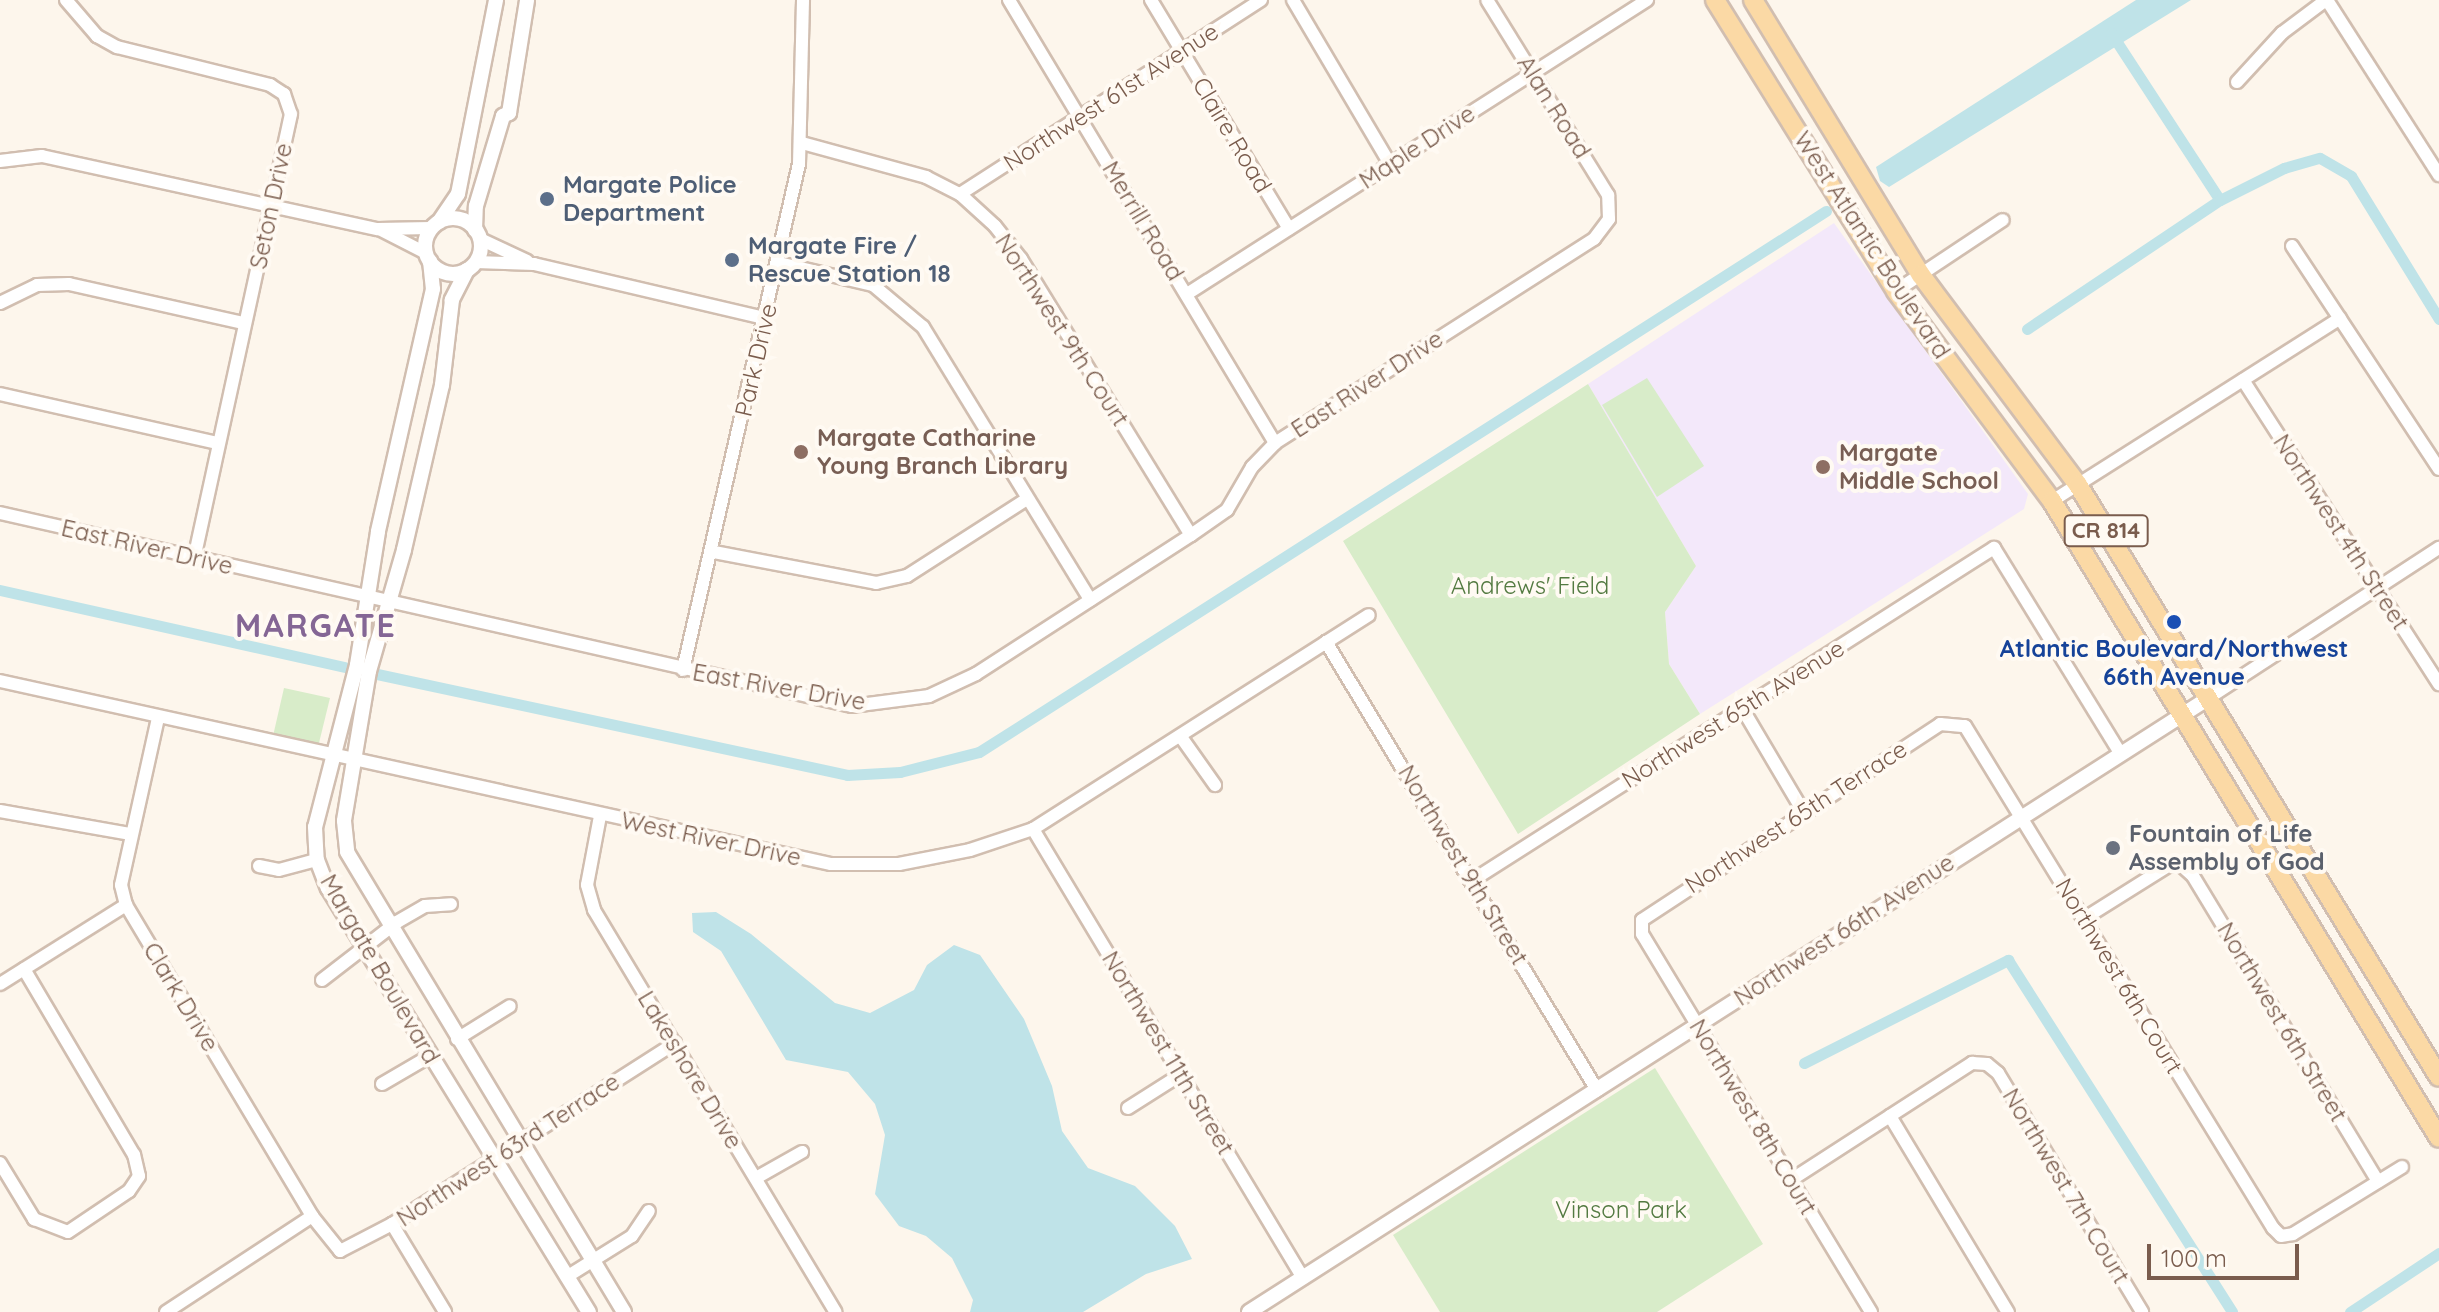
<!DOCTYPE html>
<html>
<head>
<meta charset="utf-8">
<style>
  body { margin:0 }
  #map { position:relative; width:2439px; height:1312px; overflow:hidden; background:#fdf6ec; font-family:Quicksand,sans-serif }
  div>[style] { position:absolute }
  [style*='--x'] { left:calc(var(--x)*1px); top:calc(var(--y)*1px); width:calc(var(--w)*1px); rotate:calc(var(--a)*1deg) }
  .education>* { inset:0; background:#f3e8fa }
  .green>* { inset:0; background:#d8ecc9 }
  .water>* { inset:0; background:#bfe3e8 }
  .canal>* { height:11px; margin:-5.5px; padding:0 5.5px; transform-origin:5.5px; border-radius:5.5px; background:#bfe3e8 }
  .roads { filter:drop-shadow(2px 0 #d1beb0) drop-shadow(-2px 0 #d1beb0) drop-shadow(0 2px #d1beb0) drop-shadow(0 -2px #d1beb0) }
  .minor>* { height:12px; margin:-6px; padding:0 6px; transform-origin:6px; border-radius:6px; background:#fff }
  .tertiary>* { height:14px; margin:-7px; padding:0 7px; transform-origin:7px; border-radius:7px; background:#fff }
  .tertiary>.ring { margin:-7px; padding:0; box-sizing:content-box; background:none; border:14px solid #fff; border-radius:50% }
  .primary>* { height:18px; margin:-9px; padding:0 9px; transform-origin:9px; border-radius:9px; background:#fbd9a5 }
  .dots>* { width:22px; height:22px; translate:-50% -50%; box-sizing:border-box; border:4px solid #fffaf3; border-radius:50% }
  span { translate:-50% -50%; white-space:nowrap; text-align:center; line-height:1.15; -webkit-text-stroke:8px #fffaf3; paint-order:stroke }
  .shield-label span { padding:2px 6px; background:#fffaf3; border:2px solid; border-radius:6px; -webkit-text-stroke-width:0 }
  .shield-label { font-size:22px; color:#7a5c4d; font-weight:700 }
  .street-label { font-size:24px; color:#7a5c4d }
  .service-label { font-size:24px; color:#4e5e75; font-weight:700 }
  .left { translate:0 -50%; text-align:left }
  .education-label { font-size:24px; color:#785e54; font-weight:700 }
  .park-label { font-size:24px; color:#537a41 }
  .transit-label { font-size:24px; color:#164399; font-weight:700 }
  .worship-label { font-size:24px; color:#5b616d; font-weight:700 }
  .district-label { font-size:32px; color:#846695; font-weight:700; letter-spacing:2px }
  .scale { position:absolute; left:2147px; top:1244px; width:152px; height:36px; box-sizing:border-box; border:4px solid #7a5c4d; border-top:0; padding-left:10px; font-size:24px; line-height:28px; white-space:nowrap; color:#7a5c4d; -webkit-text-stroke:6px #fffaf3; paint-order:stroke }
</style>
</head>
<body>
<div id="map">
  <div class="education">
    <i style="clip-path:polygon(1834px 223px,2028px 494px,2024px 509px,1700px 714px,1669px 664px,1665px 612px,1696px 566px,1588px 384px)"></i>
  </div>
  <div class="green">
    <i style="clip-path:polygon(1647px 378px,1704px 466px,1657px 497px,1602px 405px)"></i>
    <i style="clip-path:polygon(1588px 384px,1696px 566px,1665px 612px,1669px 664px,1700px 714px,1518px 834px,1343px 541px)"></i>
    <i style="clip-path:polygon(284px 688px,330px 698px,318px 747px,273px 736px)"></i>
    <i style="clip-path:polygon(1655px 1068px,1763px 1244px,1657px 1312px,1440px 1312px,1393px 1235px)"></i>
  </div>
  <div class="water">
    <i style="clip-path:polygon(2136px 0,2191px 0,1889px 187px,1880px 181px,1876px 167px)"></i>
    <i style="clip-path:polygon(716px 912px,751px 934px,835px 1003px,870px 1013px,914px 990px,927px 965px,954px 945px,980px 955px,1024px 1019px,1052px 1086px,1062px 1131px,1088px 1168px,1135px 1186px,1175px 1226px,1192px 1259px,1146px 1274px,1083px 1312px,970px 1312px,973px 1300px,952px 1258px,926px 1236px,899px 1226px,875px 1194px,885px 1135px,875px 1104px,848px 1072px,786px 1060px,721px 951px,693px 932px,692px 913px)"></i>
  </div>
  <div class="canal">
    <i style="--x:2111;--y:33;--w:199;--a:56.9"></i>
    <i style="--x:2027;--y:329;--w:232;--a:-33.8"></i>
    <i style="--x:2220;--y:200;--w:72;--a:-26.6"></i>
    <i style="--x:2284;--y:168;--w:37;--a:-16"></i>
    <i style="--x:2320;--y:158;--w:36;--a:30"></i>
    <i style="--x:2351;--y:176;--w:168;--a:58.4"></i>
    <i style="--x:0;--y:590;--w:353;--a:12.6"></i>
    <i style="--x:377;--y:674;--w:481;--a:12.1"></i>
    <i style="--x:847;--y:775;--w:53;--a:-3.2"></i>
    <i style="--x:900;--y:772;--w:81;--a:-14.2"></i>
    <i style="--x:979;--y:752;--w:1005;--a:-32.57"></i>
    <i style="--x:1804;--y:1063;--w:229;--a:-26.8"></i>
    <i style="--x:2008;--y:960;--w:417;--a:57.5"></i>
    <i style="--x:2350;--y:1312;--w:107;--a:-33.5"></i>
  </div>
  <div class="roads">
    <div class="minor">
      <i style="--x:66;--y:0;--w:48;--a:49.3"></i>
      <i style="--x:97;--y:36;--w:23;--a:29"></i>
      <i style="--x:117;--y:47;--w:158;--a:13.9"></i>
      <i style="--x:270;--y:85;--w:17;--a:33"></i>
      <i style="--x:284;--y:94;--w:21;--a:71"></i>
      <i style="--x:291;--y:114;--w:455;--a:102.3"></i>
      <i style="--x:1009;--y:0;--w:517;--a:59.02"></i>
      <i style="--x:1151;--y:0;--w:267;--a:58.9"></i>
      <i style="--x:1293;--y:0;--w:191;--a:59.4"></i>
      <i style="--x:2327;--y:0;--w:208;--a:57.4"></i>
      <i style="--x:2237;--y:82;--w:67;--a:-47.4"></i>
      <i style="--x:2282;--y:33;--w:55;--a:-36.9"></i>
      <i style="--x:802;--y:143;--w:129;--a:15.3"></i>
      <i style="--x:926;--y:177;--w:38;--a:27"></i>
      <i style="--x:960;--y:194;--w:47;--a:42.4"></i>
      <i style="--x:995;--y:226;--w:42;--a:51.8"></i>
      <i style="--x:1021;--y:259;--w:324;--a:58.4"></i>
      <i style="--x:0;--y:161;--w:42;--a:-6.8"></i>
      <i style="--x:42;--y:156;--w:344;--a:12.3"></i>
      <i style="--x:378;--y:229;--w:53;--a:-1.1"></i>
      <i style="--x:960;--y:194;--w:358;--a:-32.8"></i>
      <i style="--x:381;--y:230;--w:51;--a:27.1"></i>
      <i style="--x:480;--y:239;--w:52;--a:25.1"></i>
      <i style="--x:2292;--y:246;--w:267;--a:56.6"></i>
      <i style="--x:476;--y:262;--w:58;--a:2"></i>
      <i style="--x:534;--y:264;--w:237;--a:13.2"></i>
      <i style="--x:779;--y:263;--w:97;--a:13.2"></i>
      <i style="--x:873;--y:285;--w:65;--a:40"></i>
      <i style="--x:923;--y:327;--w:320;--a:58.5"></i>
      <i style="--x:1896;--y:291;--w:128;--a:-33.6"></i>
      <i style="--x:1187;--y:294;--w:546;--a:-32.58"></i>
      <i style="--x:0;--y:303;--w:41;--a:-25.9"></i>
      <i style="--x:37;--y:285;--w:32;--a:-2"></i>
      <i style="--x:69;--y:284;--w:179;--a:12.6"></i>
      <i style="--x:2243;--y:380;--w:362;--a:57.2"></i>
      <i style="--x:0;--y:394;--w:223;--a:12.7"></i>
      <i style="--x:2052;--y:501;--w:341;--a:-32.4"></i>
      <i style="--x:0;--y:513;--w:874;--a:12.76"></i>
      <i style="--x:852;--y:706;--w:78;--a:-7.4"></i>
      <i style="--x:929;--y:696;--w:52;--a:-25.1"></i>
      <i style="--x:976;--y:674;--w:256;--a:-32.9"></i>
      <i style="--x:1191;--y:535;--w:44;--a:-34.8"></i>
      <i style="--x:1227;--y:510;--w:50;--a:-59.8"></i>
      <i style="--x:1252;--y:467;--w:33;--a:-46"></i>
      <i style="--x:1275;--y:443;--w:379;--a:-32.6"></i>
      <i style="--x:1594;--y:239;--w:25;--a:-53"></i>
      <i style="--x:1609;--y:219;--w:24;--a:-92"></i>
      <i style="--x:1608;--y:195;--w:229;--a:-121.8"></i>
      <i style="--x:714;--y:552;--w:165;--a:10.8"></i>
      <i style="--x:876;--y:583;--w:32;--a:-13"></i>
      <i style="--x:907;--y:576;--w:143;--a:-32.7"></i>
      <i style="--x:1326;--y:642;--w:524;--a:58.83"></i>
      <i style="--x:683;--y:670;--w:519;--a:-77.09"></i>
      <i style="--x:799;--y:164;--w:164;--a:-88.6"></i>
      <i style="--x:0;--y:681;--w:851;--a:12.42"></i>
      <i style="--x:831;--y:864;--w:68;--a:0"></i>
      <i style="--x:899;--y:864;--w:72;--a:-11.2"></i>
      <i style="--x:970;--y:850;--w:66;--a:-18.4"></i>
      <i style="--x:1033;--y:829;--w:398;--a:-32.5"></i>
      <i style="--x:2207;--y:699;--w:277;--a:-33.1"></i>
      <i style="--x:1742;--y:708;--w:120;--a:59.4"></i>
      <i style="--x:158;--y:718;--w:171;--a:102.5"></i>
      <i style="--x:121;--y:885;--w:21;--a:76"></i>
      <i style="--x:126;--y:905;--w:362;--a:59.1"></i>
      <i style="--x:312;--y:1216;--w:45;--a:51.3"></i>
      <i style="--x:340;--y:1251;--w:59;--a:-27.4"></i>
      <i style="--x:392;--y:1224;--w:336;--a:-32.6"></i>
      <i style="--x:1181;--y:737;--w:59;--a:54.7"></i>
      <i style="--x:0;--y:811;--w:133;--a:10"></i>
      <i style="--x:600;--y:816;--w:70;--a:100.7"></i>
      <i style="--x:587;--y:885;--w:26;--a:74"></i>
      <i style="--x:594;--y:910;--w:469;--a:59"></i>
      <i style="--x:1033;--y:829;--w:524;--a:58.98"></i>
      <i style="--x:259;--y:866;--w:20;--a:11"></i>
      <i style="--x:279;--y:870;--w:39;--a:-15"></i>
      <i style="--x:1473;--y:880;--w:618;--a:-32.51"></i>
      <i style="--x:1994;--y:548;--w:241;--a:58.4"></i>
      <i style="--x:2085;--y:918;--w:98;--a:-32.1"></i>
      <i style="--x:2168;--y:866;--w:14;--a:0"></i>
      <i style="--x:2182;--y:866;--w:15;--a:42"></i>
      <i style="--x:2193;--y:876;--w:357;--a:58.8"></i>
      <i style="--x:322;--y:980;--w:95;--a:-37.7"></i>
      <i style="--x:397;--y:922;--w:32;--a:-30"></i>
      <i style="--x:425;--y:906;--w:26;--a:-4"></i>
      <i style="--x:0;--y:984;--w:149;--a:-32.1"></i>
      <i style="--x:457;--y:1039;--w:62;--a:-31.9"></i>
      <i style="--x:382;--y:1084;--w:56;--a:-30.3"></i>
      <i style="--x:1128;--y:1108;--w:62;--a:-32.4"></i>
      <i style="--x:1890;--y:1116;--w:229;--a:59"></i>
      <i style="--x:0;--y:1163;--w:66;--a:58.7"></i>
      <i style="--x:34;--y:1219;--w:36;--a:21"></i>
      <i style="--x:68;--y:1232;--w:73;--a:-33.9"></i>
      <i style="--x:129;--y:1191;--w:18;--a:-56"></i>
      <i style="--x:139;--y:1176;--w:22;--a:-103"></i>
      <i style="--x:134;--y:1155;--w:216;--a:-120.6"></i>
      <i style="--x:756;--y:1178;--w:53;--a:-29.5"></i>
      <i style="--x:1791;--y:1180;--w:216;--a:-32.9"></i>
      <i style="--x:1972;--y:1063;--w:15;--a:4"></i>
      <i style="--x:1987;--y:1064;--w:14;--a:39"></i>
      <i style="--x:1998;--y:1073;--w:279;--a:58.9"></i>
      <i style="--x:392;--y:1224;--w:103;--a:58.9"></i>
      <i style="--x:568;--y:1276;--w:75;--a:-32"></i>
      <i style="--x:632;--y:1236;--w:30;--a:-56"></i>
      <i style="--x:166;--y:1312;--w:175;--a:-33.3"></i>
      <i style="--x:1871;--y:1312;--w:442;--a:-121.2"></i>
      <i style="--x:1642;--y:934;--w:14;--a:-90"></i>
      <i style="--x:1642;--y:920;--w:357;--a:-33.3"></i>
      <i style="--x:1940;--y:724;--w:25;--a:5"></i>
      <i style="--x:1965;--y:726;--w:589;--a:58.47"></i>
      <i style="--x:2273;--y:1228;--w:11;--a:45"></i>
      <i style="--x:2281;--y:1236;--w:12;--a:-9"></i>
      <i style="--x:2293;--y:1234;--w:128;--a:-31.6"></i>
    </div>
    <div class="tertiary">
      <i class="ring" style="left:425px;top:218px;width:42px;height:42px"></i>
      <i style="--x:439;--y:222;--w:34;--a:-56"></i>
      <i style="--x:458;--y:194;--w:198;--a:-78.9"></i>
      <i style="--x:475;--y:230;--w:24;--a:-88"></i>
      <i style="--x:476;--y:206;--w:94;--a:-73.3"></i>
      <i style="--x:503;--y:116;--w:7;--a:-27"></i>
      <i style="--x:509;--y:113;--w:114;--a:-80.9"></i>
      <i style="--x:430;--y:261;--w:28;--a:84"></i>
      <i style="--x:433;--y:289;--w:249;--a:102.8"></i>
      <i style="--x:378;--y:532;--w:135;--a:99"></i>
      <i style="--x:357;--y:665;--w:167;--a:104.5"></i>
      <i style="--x:315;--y:827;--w:33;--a:87"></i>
      <i style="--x:317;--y:860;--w:30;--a:69"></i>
      <i style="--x:328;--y:888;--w:498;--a:58.4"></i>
      <i style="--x:467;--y:270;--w:34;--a:117"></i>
      <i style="--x:452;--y:300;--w:86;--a:96.7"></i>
      <i style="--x:442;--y:385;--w:169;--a:103"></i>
      <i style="--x:404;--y:550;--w:126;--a:106.1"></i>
      <i style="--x:369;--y:671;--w:152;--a:99.5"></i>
      <i style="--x:344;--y:821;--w:31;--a:84"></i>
      <i style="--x:347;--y:852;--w:537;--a:58.94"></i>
      <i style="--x:1249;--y:1312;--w:1137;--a:-32.61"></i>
    </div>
    <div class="primary">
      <i style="--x:1715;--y:0;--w:343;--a:58.1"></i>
      <i style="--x:1896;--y:291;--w:262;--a:53.4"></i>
      <i style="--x:2052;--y:501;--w:745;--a:58.72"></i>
      <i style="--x:1753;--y:0;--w:322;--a:58.6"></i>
      <i style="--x:1921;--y:275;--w:262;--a:53.2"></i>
      <i style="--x:2078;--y:485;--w:693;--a:58.63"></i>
    </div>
  </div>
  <div class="dots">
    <i style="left:547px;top:199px;background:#5c6f8a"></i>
    <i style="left:732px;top:260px;background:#5c6f8a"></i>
    <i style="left:801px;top:452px;background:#8d6e63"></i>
    <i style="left:1823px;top:467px;background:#8d6e63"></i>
    <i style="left:2174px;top:622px;background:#1a4fb4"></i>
    <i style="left:2113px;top:848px;background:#6b7280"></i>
  </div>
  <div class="shield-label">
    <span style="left:2106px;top:531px">CR 814</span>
  </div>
  <div class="street-label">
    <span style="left:1111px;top:97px;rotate:-33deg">Northwest 61st Avenue</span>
    <span style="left:1554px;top:107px;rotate:58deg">Alan Road</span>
    <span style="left:1232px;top:135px;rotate:59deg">Claire Road</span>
    <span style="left:1417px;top:147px;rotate:-33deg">Maple Drive</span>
    <span style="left:271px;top:206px;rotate:-78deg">Seton Drive</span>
    <span style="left:1143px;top:221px;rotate:59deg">Merrill Road</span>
    <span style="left:1872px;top:245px;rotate:57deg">West Atlantic Boulevard</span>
    <span style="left:1062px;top:330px;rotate:57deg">Northwest 9th Court</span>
    <span style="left:756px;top:360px;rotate:-77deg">Park Drive</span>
    <span style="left:1367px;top:384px;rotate:-33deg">East River Drive</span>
    <span style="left:2341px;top:532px;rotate:57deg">Northwest 4th Street</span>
    <span style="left:147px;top:547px;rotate:13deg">East River Drive</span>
    <span style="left:779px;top:687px;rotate:10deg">East River Drive</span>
    <span style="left:1733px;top:714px;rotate:-32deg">Northwest 65th Avenue</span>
    <span style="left:1796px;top:817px;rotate:-33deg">Northwest 65th Terrace</span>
    <span style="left:711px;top:839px;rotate:12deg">West River Drive</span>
    <span style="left:1463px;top:865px;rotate:59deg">Northwest 9th Street</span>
    <span style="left:1844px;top:930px;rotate:-33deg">Northwest 66th Avenue</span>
    <span style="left:380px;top:969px;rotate:60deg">Margate Boulevard</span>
    <span style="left:2119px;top:976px;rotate:59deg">Northwest 6th Court</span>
    <span style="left:181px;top:997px;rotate:59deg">Clark Drive</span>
    <span style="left:2282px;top:1022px;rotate:59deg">Northwest 6th Street</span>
    <span style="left:1168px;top:1053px;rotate:59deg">Northwest 11th Street</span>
    <span style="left:690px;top:1070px;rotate:59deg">Lakeshore Drive</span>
    <span style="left:1753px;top:1117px;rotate:59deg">Northwest 8th Court</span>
    <span style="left:508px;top:1150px;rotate:-33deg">Northwest 63rd Terrace</span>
    <span style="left:2066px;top:1186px;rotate:59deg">Northwest 7th Court</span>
  </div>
  <div class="service-label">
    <span class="left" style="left:563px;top:199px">Margate Police<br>Department</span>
    <span class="left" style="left:748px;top:260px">Margate Fire /<br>Rescue Station 18</span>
  </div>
  <div class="education-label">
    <span class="left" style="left:817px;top:452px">Margate Catharine<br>Young Branch Library</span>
    <span class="left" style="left:1839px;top:467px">Margate<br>Middle School</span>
  </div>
  <div class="park-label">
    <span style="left:1530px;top:586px">Andrews' Field</span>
    <span style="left:1621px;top:1210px">Vinson Park</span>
  </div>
  <div class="transit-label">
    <span style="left:2174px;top:663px">Atlantic Boulevard/Northwest<br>66th Avenue</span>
  </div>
  <div class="worship-label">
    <span class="left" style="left:2129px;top:848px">Fountain of Life<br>Assembly of God</span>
  </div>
  <div class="district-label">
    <span style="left:316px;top:625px">MARGATE</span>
  </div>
  <div class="scale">100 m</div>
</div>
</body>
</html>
